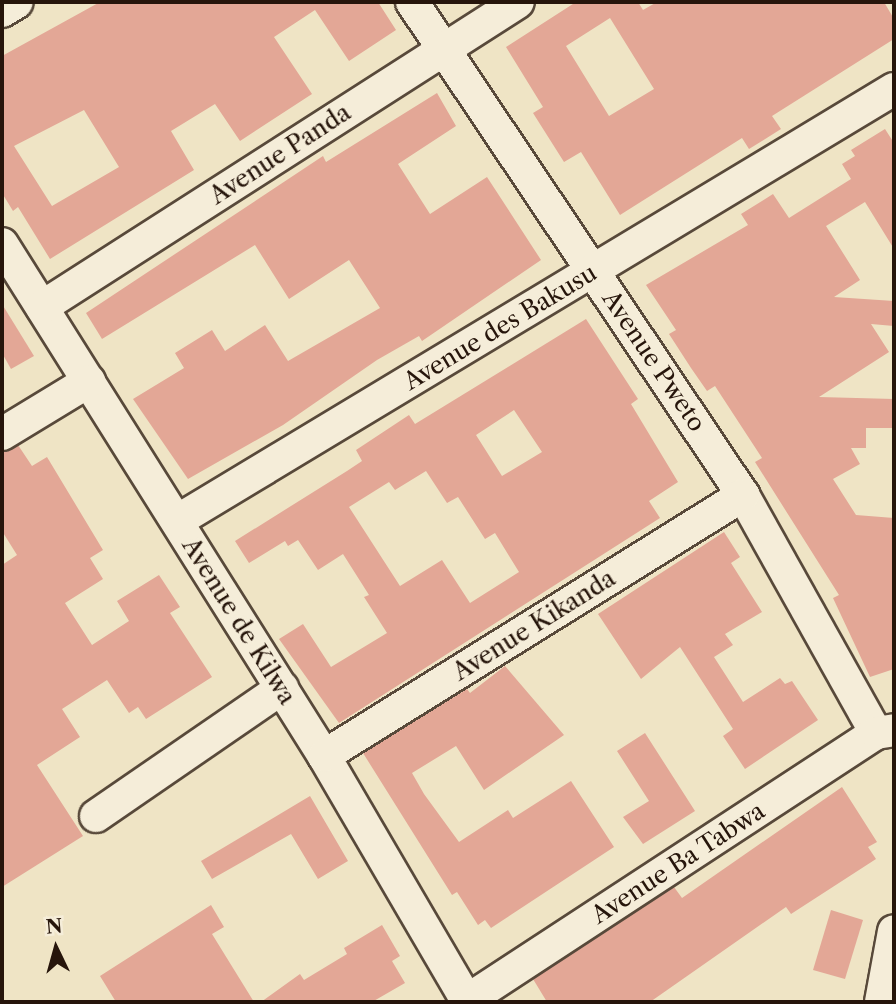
<!DOCTYPE html>
<html>
<head>
<meta charset="utf-8">
<style>
  body { margin:0 }
  #map { position:relative; width:896px; height:1004px; overflow:hidden; background:#efe4c5; font-family:"Libre Caslon Text",serif }
  div>[style] { position:absolute }
  [style*='--x'] { left:calc(var(--x)*1px); top:calc(var(--y)*1px); width:calc(var(--w)*1px); rotate:calc(var(--a)*1deg) }
  .building>* { inset:0; background:#e3a796 }
  .roads { filter:drop-shadow(2px 0 #58493a) drop-shadow(-2px 0 #58493a) drop-shadow(0 2px #58493a) drop-shadow(0 -2px #58493a) }
  .minor>* { height:32px; margin:-16px; padding:0 16px; transform-origin:16px; border-radius:16px; background:#f5edd9 }
  span { translate:-50% -50%; white-space:nowrap; text-align:center; line-height:1.15; -webkit-text-stroke:6px #f5edd9; paint-order:stroke }
  .street-label { font-size:24px; color:#26150b }
  .frame { position:absolute; inset:0; border:4px solid #26150b; pointer-events:none }
  .north { position:absolute; left:21px; top:913px; width:70px; height:70px; -webkit-text-stroke:5px #f5edd9; paint-order:stroke; rotate:355deg; font-size:19px; font-weight:700; line-height:28px; text-align:center; color:#26150b }
  .north::after { content:''; display:block; margin:auto; width:24px; height:32px; background:#26150b; clip-path:polygon(50% 0,100% 100%,50% 72%,0 100%) }
</style>
</head>
<body>
<div id="map">
  <div class="building">
    <i style="clip-path:polygon(evenodd,100px 2px,378px 2px,396px 30px,349px 61px,315px 10px,274px 37px,312px 94px,240px 141px,215px 104px,171px 131px,194px 170px,50px 259px,18px 207px,13px 211px,2px 193px,2px 56px,100px 2px,84px 110px,119px 167px,52px 206px,14px 146px,84px 110px)"></i>
    <i style="clip-path:polygon(evenodd,576px 2px,638px 2px,643px 10px,657px 2px,884px 2px,894px 19px,894px 39px,772px 116px,781px 129px,749px 149px,742px 138px,620px 215px,581px 152px,564px 162px,533px 113px,543px 107px,506px 47px,576px 2px,610px 18px,654px 89px,609px 116px,566px 46px,610px 18px)"></i>
    <i style="clip-path:polygon(437px 93px,456px 126px,398px 164px,430px 214px,487px 177px,541px 260px,422px 341px,419px 336px,377px 360px,283px 425px,188px 479px,133px 399px,184px 368px,175px 353px,212px 330px,225px 351px,265px 325px,288px 361px,380px 308px,349px 260px,289px 299px,255px 245px,102px 339px,86px 313px,323px 156px,326px 162px)"></i>
    <i style="clip-path:polygon(885px 129px,894px 143px,894px 249px,865px 202px,826px 226px,860px 280px,834px 297px,894px 301px,894px 326px,871px 324px,889px 352px,819px 397px,894px 399px,894px 428px,866px 428px,866px 448px,851px 448px,860px 464px,833px 479px,856px 515px,894px 518px,894px 669px,870px 677px,833px 598px,839px 595px,755px 462px,762px 458px,715px 386px,707px 391px,691px 368px,669px 334px,676px 330px,646px 285px,748px 225px,741px 214px,773px 194px,789px 218px,851px 179px,842px 164px,855px 156px,851px 150px)"></i>
    <i style="clip-path:polygon(2px 304px,34px 356px,11px 369px,2px 353px)"></i>
    <i style="clip-path:polygon(evenodd,586px 319px,638px 399px,631px 404px,678px 482px,649px 501px,660px 518px,339px 723px,279px 639px,303px 624px,331px 667px,387px 633px,364px 597px,369px 595px,343px 554px,318px 570px,298px 540px,288px 546px,285px 541px,249px 563px,235px 541px,347px 471px,362px 461px,356px 450px,409px 415px,415px 424px,586px 319px,514px 410px,542px 452px,502px 476px,476px 435px,514px 410px,586px 319px,426px 471px,447px 503px,458px 497px,485px 539px,495px 533px,519px 572px,470px 603px,442px 560px,400px 586px,349px 507px,389px 482px,395px 490px,426px 471px)"></i>
    <i style="clip-path:polygon(18px 445px,32px 466px,47px 457px,103px 550px,90px 558px,103px 579px,65px 603px,92px 645px,129px 621px,117px 601px,159px 575px,180px 607px,170px 613px,212px 677px,146px 719px,138px 707px,129px 713px,107px 680px,62px 709px,80px 737px,37px 765px,83px 836px,2px 887px,2px 565px,17px 555px,2px 531px,2px 453px)"></i>
    <i style="clip-path:polygon(724px 532px,740px 557px,731px 563px,762px 612px,725px 634px,733px 645px,714px 657px,743px 702px,780px 678px,785px 684px,792px 681px,818px 720px,745px 769px,723px 736px,733px 729px,680px 647px,641px 679px,598px 614px)"></i>
    <i style="clip-path:polygon(505px 666px,564px 735px,484px 790px,456px 746px,412px 773px,424px 794px,459px 842px,508px 810px,513px 818px,571px 781px,614px 847px,491px 928px,485px 920px,478px 925px,457px 892px,452px 895px,363px 753px,467px 689px,470px 693px)"></i>
    <i style="clip-path:polygon(645px 733px,695px 811px,643px 844px,623px 817px,649px 801px,617px 751px)"></i>
    <i style="clip-path:polygon(842px 787px,877px 842px,868px 847px,876px 859px,791px 914px,786px 907px,650px 1002px,547px 1002px,533px 979px,674px 887px,682px 898px)"></i>
    <i style="clip-path:polygon(310px 796px,348px 861px,318px 879px,291px 834px,212px 879px,201px 861px)"></i>
    <i style="clip-path:polygon(211px 905px,224px 927px,212px 934px,254px 1002px,116px 1002px,100px 976px)"></i>
    <i style="clip-path:polygon(831px 910px,863px 920px,845px 979px,813px 970px)"></i>
    <i style="clip-path:polygon(382px 925px,400px 956px,392px 961px,405px 983px,372px 1002px,261px 1002px,300px 974px,304px 980px,347px 954px,344px 948px)"></i>
  </div>
  <div class="roads">
    <div class="minor">
      <i style="--x:412;--y:2;--w:594;--a:56.12"></i>
      <i style="--x:743;--y:495;--w:273;--a:60.8"></i>
      <i style="--x:2;--y:11;--w:17;--a:-31"></i>
      <i style="--x:2;--y:244;--w:605;--a:57.83"></i>
      <i style="--x:324;--y:756;--w:285;--a:59.7"></i>
      <i style="--x:42;--y:307;--w:565;--a:-32.65"></i>
      <i style="--x:2;--y:434;--w:102;--a:-31.3"></i>
      <i style="--x:177;--y:521;--w:837;--a:-31.07"></i>
      <i style="--x:324;--y:756;--w:494;--a:-31.9"></i>
      <i style="--x:96;--y:816;--w:226;--a:-34.5"></i>
      <i style="--x:465;--y:1002;--w:491;--a:-33.2"></i>
      <i style="--x:876;--y:733;--w:18;--a:-9"></i>
      <i style="--x:881;--y:1002;--w:72;--a:-79.6"></i>
    </div>
  </div>
  <div class="street-label">
    <span style="left:280px;top:154px;rotate:-33deg">Avenue Panda</span>
    <span style="left:500px;top:327px;rotate:-31deg">Avenue des Bakusu</span>
    <span style="left:654px;top:361px;rotate:56deg">Avenue Pweto</span>
    <span style="left:239px;top:621px;rotate:58deg">Avenue de Kilwa</span>
    <span style="left:534px;top:625px;rotate:-32deg">Avenue Kikanda</span>
    <span style="left:678px;top:863px;rotate:-33deg">Avenue Ba Tabwa</span>
  </div>
  <div class="frame"></div>
  <div class="north">N</div>
</div>
</body>
</html>
